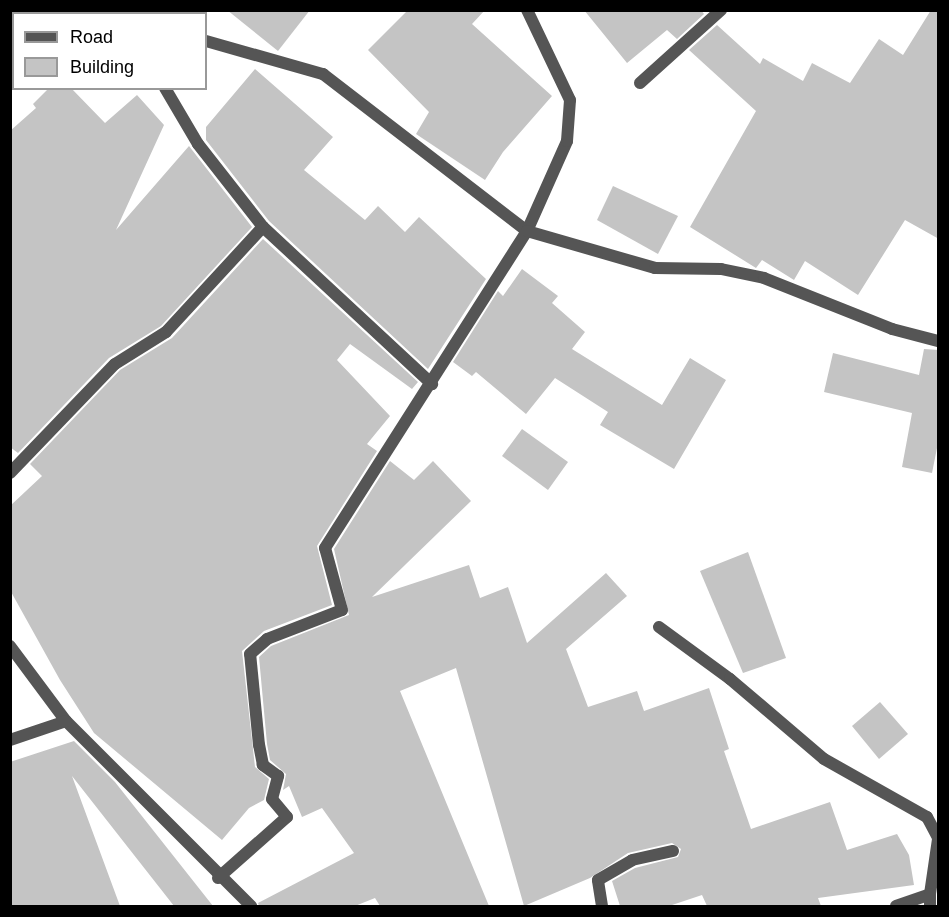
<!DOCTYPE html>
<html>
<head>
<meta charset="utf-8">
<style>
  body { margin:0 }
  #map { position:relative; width:949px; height:917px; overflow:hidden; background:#fff; font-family:Arial,sans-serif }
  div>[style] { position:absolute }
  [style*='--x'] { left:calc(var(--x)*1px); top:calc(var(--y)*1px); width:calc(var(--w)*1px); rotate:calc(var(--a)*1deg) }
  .building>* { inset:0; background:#c4c4c4 }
  .lane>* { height:12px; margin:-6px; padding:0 6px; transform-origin:6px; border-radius:6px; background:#555 }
  .street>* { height:12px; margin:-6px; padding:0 6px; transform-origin:6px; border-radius:6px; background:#555 }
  span { translate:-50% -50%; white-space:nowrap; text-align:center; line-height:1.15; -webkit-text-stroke:4.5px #fff; paint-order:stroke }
  .frame { position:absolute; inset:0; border:12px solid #000; pointer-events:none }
  .legend { position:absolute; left:12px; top:12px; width:195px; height:78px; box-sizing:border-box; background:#fff; border:2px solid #999; margin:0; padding:8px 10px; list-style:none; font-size:18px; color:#000 }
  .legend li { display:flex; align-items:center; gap:12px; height:30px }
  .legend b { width:30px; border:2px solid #999 }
</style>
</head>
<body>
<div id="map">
  <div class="building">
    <i style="clip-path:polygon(227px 10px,310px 10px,278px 51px)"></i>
    <i style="clip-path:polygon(408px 10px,485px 10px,472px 24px,552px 96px,503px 152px,485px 180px,416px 134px,429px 112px,368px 50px)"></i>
    <i style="clip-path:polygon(584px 10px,701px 10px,704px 14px,677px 39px,667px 30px,627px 63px)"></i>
    <i style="clip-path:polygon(931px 10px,939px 10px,939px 239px,905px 220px,858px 295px,805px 261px,794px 280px,762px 260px,756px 268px,690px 227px,756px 111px,689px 50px,717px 25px,760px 64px,763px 58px,803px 81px,812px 63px,850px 83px,879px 39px,903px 55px)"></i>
    <i style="clip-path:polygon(255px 69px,333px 137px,304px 170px,365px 220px,378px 206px,405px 232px,419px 217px,486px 279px,428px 369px,269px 221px,206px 140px,206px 127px)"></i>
    <i style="clip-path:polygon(49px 88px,71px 88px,105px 123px,137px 95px,164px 125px,116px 230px,189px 146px,252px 227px,161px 326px,109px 358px,18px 453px,10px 447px,10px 131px,36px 108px,33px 104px)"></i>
    <i style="clip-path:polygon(613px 186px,678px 216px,658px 254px,597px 220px)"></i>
    <i style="clip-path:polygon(263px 239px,418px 382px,412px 389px,350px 344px,337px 360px,390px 416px,367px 444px,377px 451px,317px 546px,332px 605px,264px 631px,242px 651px,255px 767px,269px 779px,264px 800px,249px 808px,222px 840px,94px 733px,60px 680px,10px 590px,10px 506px,42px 476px,30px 464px,120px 370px,172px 338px)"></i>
    <i style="clip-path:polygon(522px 269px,558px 296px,552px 303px,585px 332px,572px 349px,662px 405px,690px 358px,726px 380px,674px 469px,600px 425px,608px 412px,555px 378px,526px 414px,476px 372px,472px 376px,453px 362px,498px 291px,503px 296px)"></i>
    <i style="clip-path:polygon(924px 349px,939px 350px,939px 438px,932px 473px,902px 467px,912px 413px,824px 392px,833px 353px,919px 375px)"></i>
    <i style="clip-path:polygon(522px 429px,568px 462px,548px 490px,502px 456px)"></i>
    <i style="clip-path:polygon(390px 461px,414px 480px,433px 461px,471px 501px,372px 597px,469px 565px,480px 598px,508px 587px,527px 643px,606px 573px,627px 596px,566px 649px,588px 707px,637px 691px,644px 711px,709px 688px,729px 749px,724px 751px,751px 829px,830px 802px,847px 850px,897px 834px,909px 855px,914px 885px,818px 898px,821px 906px,707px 906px,702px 895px,669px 906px,620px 906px,612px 881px,635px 868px,678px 857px,681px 849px,672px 843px,628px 853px,590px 878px,524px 906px,456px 668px,400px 691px,489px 906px,380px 906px,375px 898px,355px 906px,259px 906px,258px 903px,354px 853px,322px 808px,302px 817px,289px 786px,283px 790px,286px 774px,270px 760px,267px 744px,259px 657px,271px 646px,349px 615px,334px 549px)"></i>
    <i style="clip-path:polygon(748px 552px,786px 658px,743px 673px,700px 571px)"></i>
    <i style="clip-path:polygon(880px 702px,908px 734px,879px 759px,852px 726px)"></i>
    <i style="clip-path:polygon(74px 741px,115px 782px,213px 906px,174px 906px,72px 776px,120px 906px,10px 906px,10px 762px)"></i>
  </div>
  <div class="lane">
    <i style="--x:640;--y:83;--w:109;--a:-42"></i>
  </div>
  <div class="street">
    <i style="--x:102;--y:10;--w:4;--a:63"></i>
    <i style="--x:113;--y:10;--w:10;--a:24"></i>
    <i style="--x:206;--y:41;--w:122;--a:15.8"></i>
    <i style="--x:323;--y:74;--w:257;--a:37.6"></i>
    <i style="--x:527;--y:231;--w:98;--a:-66"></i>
    <i style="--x:567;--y:141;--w:41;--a:-85.8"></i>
    <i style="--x:570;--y:100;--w:100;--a:-115.5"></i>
    <i style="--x:165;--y:88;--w:65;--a:59.5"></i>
    <i style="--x:198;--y:144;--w:105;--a:51.9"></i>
    <i style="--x:263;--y:227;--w:231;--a:42.9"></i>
    <i style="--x:10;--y:473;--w:151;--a:-46.1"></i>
    <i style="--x:115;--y:364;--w:60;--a:-32.1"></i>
    <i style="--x:166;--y:332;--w:143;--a:-47.3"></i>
    <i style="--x:659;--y:627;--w:88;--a:36.2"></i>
    <i style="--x:730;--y:679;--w:123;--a:40.4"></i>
    <i style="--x:824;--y:759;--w:118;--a:29.4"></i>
    <i style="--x:927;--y:817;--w:24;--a:62"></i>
    <i style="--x:10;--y:646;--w:94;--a:53.3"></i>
    <i style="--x:66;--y:721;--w:262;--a:45"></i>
    <i style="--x:10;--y:740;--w:59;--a:-18.7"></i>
    <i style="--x:218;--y:878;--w:92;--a:-41.5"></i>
    <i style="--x:287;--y:817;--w:23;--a:-130"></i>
    <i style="--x:272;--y:799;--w:24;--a:-75"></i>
    <i style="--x:278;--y:776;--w:19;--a:-144"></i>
    <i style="--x:263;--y:765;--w:20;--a:-101"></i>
    <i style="--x:259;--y:745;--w:91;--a:-95.6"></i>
    <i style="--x:250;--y:654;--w:23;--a:-41"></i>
    <i style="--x:267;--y:639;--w:80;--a:-21.1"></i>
    <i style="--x:342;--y:610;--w:64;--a:-105.3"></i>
    <i style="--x:325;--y:548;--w:376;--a:-57.5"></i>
    <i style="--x:527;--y:231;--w:133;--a:16.1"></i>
    <i style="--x:655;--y:268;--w:66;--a:0.9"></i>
    <i style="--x:721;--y:269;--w:44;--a:11.8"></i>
    <i style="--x:764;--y:278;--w:138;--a:21.7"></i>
    <i style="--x:892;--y:329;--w:48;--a:14.6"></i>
    <i style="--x:930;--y:894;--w:56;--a:-81.7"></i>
    <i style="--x:602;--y:906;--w:26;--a:-99"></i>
    <i style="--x:598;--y:880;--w:39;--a:-30"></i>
    <i style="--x:632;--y:860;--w:42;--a:-12.4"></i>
    <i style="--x:896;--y:906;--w:36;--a:-19"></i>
    <i style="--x:930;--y:894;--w:12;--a:90"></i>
  </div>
  <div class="frame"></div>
  <ul class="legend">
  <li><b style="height:8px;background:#555"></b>Road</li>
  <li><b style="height:16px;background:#c4c4c4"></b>Building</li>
  </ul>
</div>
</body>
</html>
